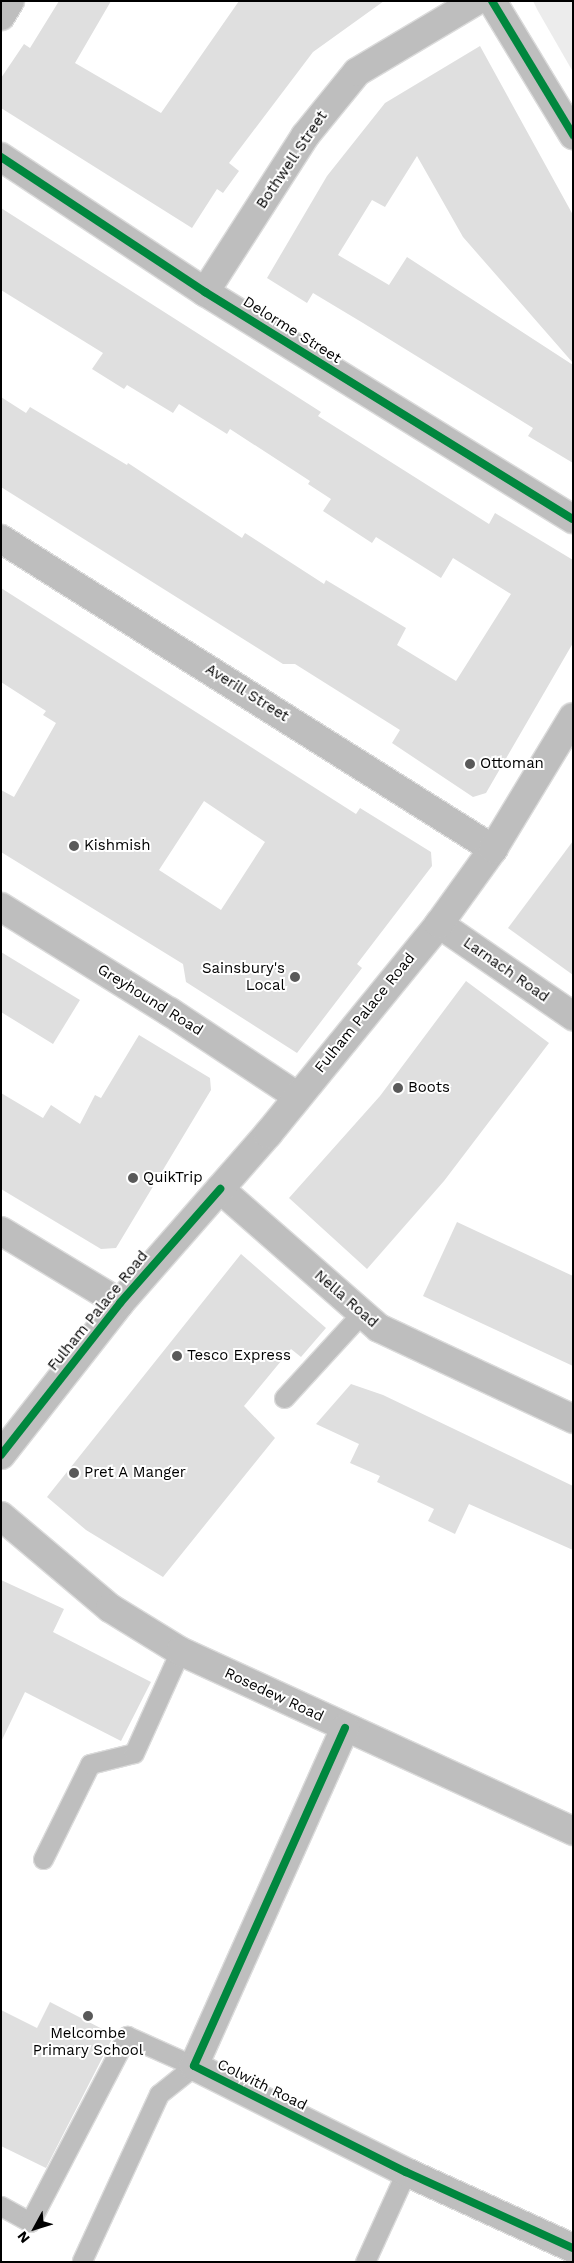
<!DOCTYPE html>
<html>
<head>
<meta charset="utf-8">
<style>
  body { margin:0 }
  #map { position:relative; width:574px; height:2263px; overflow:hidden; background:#fff; font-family:"Work Sans",sans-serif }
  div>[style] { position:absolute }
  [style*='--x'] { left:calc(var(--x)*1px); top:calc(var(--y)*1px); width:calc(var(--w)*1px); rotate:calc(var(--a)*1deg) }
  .green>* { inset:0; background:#ececec }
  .building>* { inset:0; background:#dfdfdf }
  .roads { filter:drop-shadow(1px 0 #dbdbdb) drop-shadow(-1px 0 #dbdbdb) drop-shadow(0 1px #dbdbdb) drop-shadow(0 -1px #dbdbdb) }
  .lane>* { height:19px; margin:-9.5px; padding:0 9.5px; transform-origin:9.5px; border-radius:9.5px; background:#bebebe }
  .street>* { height:28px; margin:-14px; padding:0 14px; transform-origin:14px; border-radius:14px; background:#bebebe }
  .primary>* { height:28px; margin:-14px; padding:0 14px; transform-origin:14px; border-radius:14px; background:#bebebe }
  .cycleway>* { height:8px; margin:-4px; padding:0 4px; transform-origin:4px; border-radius:4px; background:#00873e }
  .dots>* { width:14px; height:14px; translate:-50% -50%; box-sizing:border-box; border:2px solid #fff; border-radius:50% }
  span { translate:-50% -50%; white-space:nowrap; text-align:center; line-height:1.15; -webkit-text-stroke:4px #fff; paint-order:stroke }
  .street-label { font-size:15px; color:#000 }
  .poi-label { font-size:15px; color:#000 }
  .left { translate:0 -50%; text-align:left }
  .right { translate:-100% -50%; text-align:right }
  .frame { position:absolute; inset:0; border:2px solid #000; pointer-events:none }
  .north { position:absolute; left:10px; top:2203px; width:50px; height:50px; -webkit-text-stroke:4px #fff; paint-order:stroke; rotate:231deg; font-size:14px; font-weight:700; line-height:20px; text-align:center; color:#000 }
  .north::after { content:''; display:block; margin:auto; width:18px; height:22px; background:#000; clip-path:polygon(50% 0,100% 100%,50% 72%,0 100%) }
</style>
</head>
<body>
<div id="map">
  <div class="green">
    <i style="clip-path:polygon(533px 1px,573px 1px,573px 72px,538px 11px)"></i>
  </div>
  <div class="building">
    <i style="clip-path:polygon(59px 1px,111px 1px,75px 63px,161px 113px,239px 1px,384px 1px,313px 52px,229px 163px,239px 171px,223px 193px,217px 189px,192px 228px,1px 108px,1px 78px,24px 44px,30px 48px)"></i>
    <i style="clip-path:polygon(480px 46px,573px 215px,573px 363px,463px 237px,417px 156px,385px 207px,372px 200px,338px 255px,389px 285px,407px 257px,573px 365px,573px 463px,528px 436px,533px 428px,363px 323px,313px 293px,307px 303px,267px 278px,327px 176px,385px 103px)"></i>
    <i style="clip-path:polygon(1px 208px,321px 412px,318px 416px,489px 524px,495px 513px,573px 560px,573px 643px,486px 793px,473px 797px,392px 743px,400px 730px,295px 664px,283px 664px,1px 487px,1px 397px,26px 413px,30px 407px,127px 465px,128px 463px,242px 538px,245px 533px,324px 584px,326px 580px,406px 628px,397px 645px,456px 681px,511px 594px,453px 558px,441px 578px,376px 537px,372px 543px,323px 511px,331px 499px,308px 484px,310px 481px,230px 429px,227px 434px,179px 404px,173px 413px,127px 385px,124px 389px,92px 369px,103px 353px,1px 290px)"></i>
    <i style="clip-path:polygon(evenodd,1px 588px,356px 814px,360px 808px,431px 852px,432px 866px,357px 964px,362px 968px,297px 1053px,186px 982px,183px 964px,1px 852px,1px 790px,14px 797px,56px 723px,43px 715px,46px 711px,1px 682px,1px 588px,204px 801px,265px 842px,221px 910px,159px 870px,204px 801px)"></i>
    <i style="clip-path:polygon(573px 841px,573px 975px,508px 928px)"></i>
    <i style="clip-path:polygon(1px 952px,80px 1000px,53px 1044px,1px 1012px)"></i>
    <i style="clip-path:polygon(466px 981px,549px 1043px,444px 1181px,367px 1269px,289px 1198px,380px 1096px)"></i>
    <i style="clip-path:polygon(139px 1035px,210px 1078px,211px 1090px,116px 1248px,101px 1249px,1px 1189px,1px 1093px,43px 1118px,51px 1105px,80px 1124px,95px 1095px,101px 1098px)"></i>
    <i style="clip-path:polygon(457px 1222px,573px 1276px,573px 1366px,423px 1296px)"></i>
    <i style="clip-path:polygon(241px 1254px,326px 1328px,301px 1357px,291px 1349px,244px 1406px,275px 1438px,163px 1577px,86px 1530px,47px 1497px)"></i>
    <i style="clip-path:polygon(351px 1384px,383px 1395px,573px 1486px,573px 1550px,469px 1504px,455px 1534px,428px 1521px,434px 1509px,377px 1482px,380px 1476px,350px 1463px,359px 1444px,316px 1424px)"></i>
    <i style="clip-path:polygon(1px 1580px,64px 1609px,53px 1632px,151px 1682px,121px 1741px,25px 1692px,1px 1742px)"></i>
    <i style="clip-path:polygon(50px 2002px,114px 2035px,46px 2168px,1px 2146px,1px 2010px,37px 2028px)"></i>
  </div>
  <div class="roads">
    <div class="lane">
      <i style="--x:284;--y:1398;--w:115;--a:-47.5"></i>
      <i style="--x:43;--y:1859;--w:106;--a:-63.7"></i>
      <i style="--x:90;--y:1764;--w:45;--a:-14"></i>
      <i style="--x:134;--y:1753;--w:112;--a:-65.7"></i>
      <i style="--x:1;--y:2206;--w:33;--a:29"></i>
      <i style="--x:30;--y:2222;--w:210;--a:-62.5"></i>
      <i style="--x:127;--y:2036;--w:73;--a:24.1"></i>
      <i style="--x:194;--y:2066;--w:45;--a:141.3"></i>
      <i style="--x:159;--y:2094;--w:184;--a:114.8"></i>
      <i style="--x:365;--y:2262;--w:99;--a:-65.5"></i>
    </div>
    <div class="street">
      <i style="--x:1;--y:16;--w:17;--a:-59"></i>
      <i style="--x:1;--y:157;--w:245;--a:33.5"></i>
      <i style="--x:205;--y:292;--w:432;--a:31.7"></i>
      <i style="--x:205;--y:292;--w:185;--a:-57.3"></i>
      <i style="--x:305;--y:136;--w:82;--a:-50.9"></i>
      <i style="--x:357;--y:72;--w:139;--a:-30.8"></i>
      <i style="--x:1;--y:539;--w:582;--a:32.21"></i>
      <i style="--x:1;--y:907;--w:199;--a:31.9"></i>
      <i style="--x:170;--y:1012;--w:152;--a:33.5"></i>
      <i style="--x:439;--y:924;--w:163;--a:34.5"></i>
      <i style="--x:220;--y:1189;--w:211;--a:41.2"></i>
      <i style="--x:379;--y:1328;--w:214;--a:25.1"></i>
      <i style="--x:1;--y:1231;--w:139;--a:31.2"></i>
      <i style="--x:1;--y:1516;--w:143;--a:40.2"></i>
      <i style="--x:110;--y:1608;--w:82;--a:31.6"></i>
      <i style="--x:180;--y:1651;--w:432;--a:24.6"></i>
      <i style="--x:345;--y:1728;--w:370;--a:114.1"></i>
      <i style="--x:194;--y:2066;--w:237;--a:26.6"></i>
      <i style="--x:406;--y:2172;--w:183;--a:24.5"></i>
    </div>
    <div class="primary">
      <i style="--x:492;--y:1;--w:157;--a:58.8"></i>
      <i style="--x:1;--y:1455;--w:193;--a:-51.9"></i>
      <i style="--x:120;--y:1303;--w:225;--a:-48.8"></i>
      <i style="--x:268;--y:1134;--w:271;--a:-50.8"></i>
      <i style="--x:439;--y:924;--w:92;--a:-54.2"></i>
      <i style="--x:493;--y:849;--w:154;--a:-58.8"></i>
    </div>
  </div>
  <div class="cycleway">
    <i style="--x:492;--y:1;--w:157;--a:58.8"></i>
    <i style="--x:1;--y:157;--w:245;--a:33.5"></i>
    <i style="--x:205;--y:292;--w:432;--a:31.7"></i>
    <i style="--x:1;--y:1455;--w:193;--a:-51.9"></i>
    <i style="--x:120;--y:1303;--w:152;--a:-48.7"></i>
    <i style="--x:345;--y:1728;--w:370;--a:114.1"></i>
    <i style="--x:194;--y:2066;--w:237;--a:26.6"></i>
    <i style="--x:406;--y:2172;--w:183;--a:24.5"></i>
  </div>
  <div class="dots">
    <i style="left:470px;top:764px;background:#595959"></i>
    <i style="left:74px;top:846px;background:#595959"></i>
    <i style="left:295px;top:977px;background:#595959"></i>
    <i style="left:398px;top:1088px;background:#595959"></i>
    <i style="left:133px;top:1178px;background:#595959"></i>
    <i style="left:177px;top:1356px;background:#595959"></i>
    <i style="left:74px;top:1473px;background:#595959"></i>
    <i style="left:88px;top:2016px;background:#595959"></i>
  </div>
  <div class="street-label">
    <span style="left:292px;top:160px;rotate:-56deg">Bothwell Street</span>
    <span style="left:292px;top:330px;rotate:32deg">Delorme Street</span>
    <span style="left:247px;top:693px;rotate:32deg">Averill Street</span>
    <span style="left:506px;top:970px;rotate:35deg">Larnach Road</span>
    <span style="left:150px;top:1000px;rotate:32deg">Greyhound Road</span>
    <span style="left:365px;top:1013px;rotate:-51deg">Fulham Palace Road</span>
    <span style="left:346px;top:1299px;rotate:41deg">Nella Road</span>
    <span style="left:98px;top:1311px;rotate:-51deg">Fulham Palace Road</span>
    <span style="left:274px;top:1695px;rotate:25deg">Rosedew Road</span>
    <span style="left:262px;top:2085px;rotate:26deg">Colwith Road</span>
  </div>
  <div class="poi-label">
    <span class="left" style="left:480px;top:764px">Ottoman</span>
    <span class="left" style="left:84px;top:846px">Kishmish</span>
    <span class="right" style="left:285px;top:977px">Sainsbury's<br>Local</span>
    <span class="left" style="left:408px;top:1088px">Boots</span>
    <span class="left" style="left:143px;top:1178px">QuikTrip</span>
    <span class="left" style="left:187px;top:1356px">Tesco Express</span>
    <span class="left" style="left:84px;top:1473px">Pret A Manger</span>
    <span style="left:88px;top:2042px">Melcombe<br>Primary School</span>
  </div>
  <div class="frame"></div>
  <div class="north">N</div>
</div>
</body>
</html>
